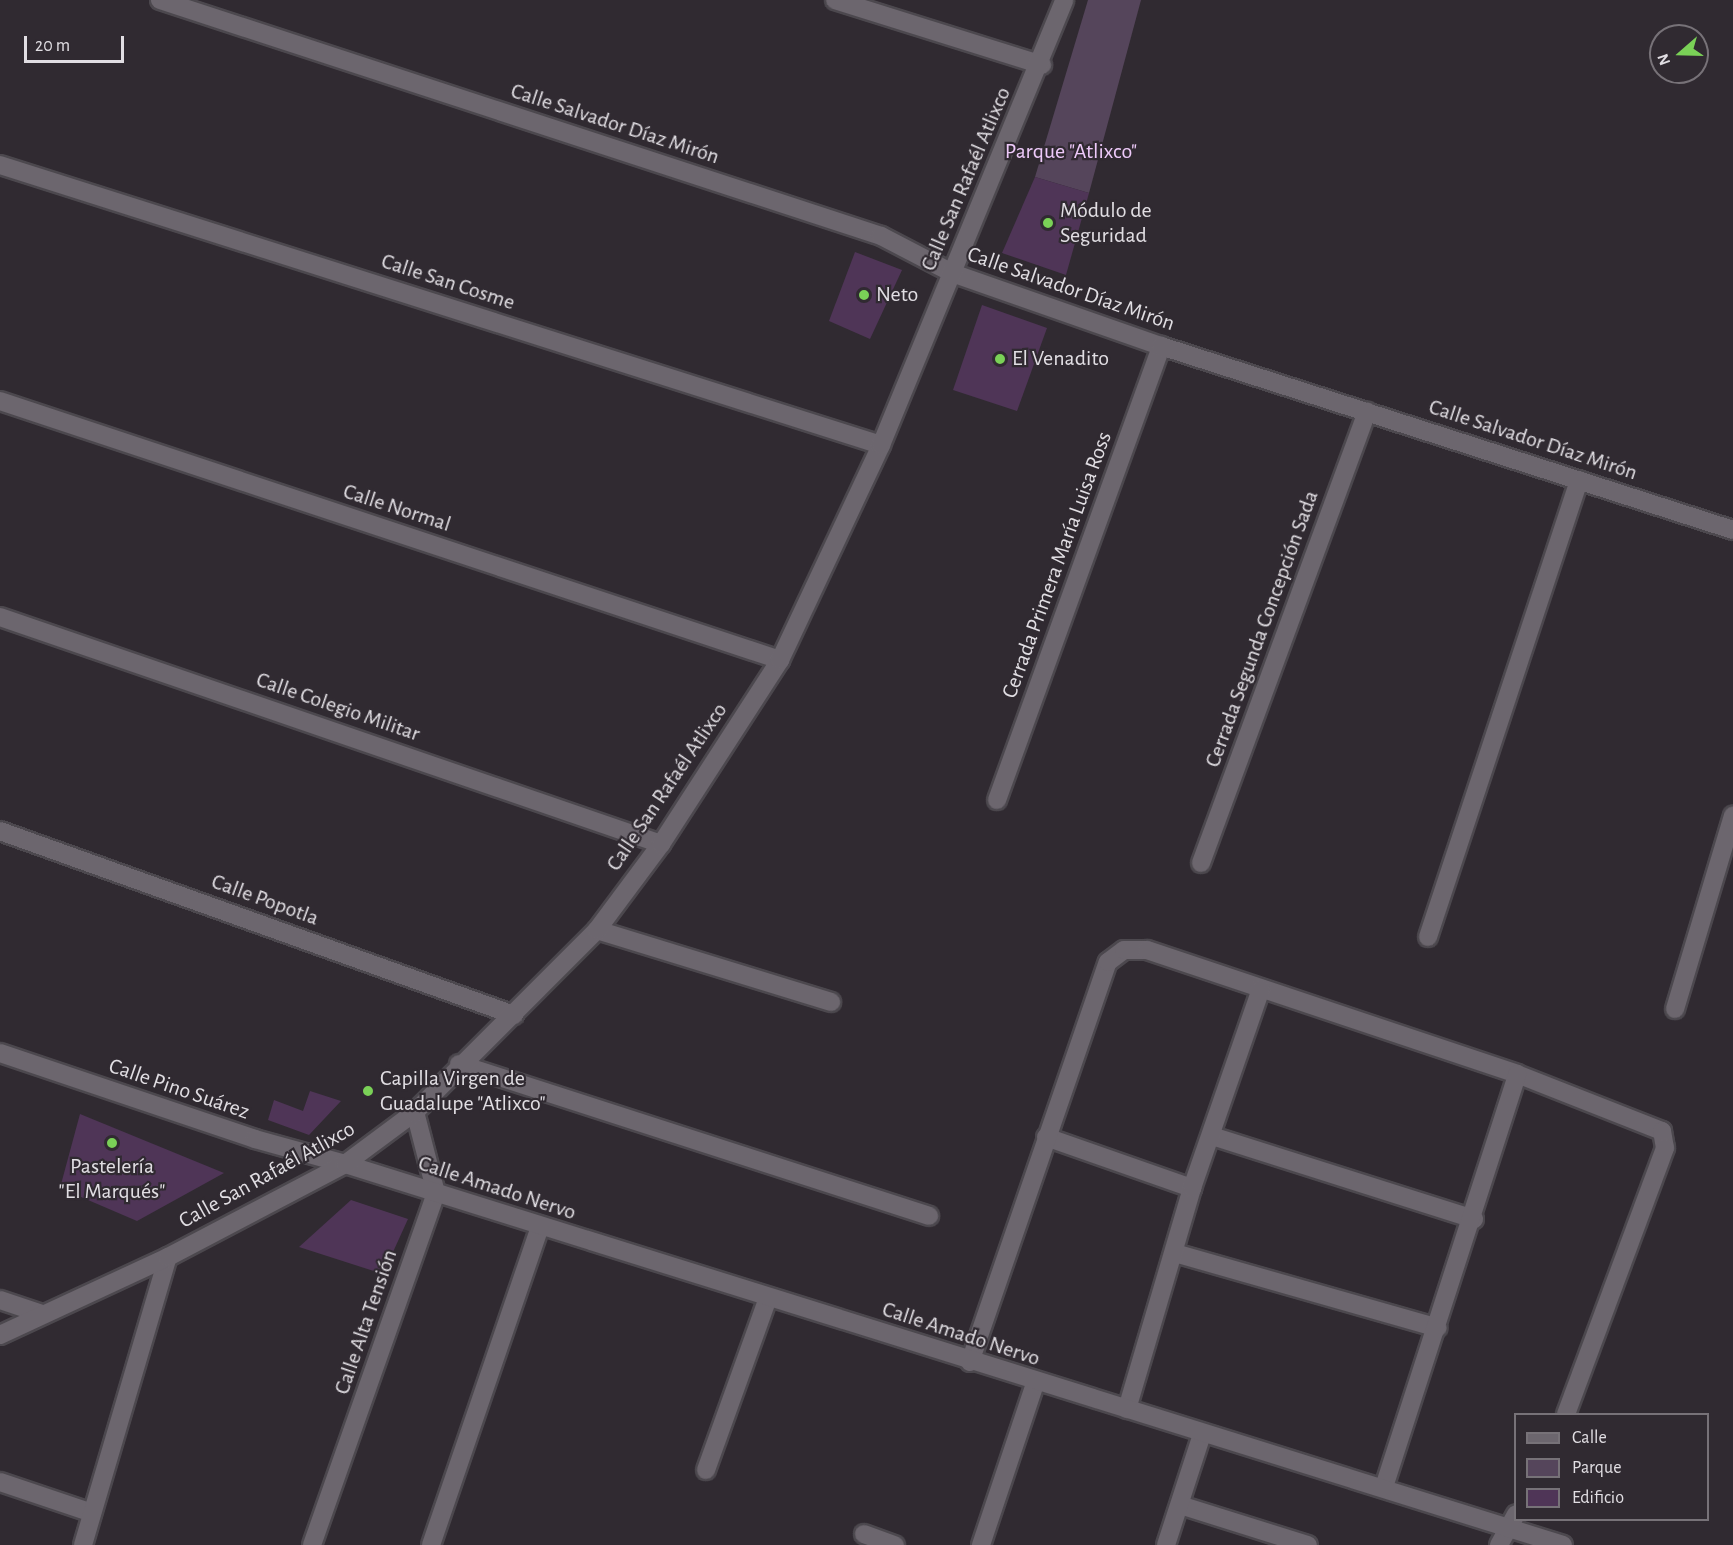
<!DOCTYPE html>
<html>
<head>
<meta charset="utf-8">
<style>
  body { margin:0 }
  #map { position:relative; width:1733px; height:1545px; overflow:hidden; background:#302a31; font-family:"Alegreya Sans",sans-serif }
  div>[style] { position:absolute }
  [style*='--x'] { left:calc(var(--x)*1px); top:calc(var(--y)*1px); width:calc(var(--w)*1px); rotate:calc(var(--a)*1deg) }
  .green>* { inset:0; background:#55455b }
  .building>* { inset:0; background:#4f3557 }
  .roads { filter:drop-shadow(2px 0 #4c484e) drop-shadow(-2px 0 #4c484e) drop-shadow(0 2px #4c484e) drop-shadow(0 -2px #4c484e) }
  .lane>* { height:18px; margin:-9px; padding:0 9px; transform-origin:9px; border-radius:9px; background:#6c666e }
  .street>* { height:18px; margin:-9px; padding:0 9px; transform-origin:9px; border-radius:9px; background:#6c666e }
  .secondary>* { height:18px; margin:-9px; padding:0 9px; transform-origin:9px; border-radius:9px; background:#6c666e }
  .dots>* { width:16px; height:16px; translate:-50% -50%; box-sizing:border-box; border:3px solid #302a31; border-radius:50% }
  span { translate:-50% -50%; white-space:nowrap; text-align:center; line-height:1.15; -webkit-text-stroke:4.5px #302a31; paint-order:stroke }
  .street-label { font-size:22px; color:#e1dee3 }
  .park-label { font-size:22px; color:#eecafa }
  .poi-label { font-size:22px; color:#e1dee3 }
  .left { translate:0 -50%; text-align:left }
  .legend { position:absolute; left:1514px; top:1413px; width:195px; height:108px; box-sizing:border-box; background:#302a31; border:2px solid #777278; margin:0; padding:8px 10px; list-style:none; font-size:18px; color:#e1dee3 }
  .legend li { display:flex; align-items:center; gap:12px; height:30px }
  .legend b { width:30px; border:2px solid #777278 }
  .north { position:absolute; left:1649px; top:24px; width:60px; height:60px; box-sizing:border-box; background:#302a31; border:2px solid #777278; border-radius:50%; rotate:250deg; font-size:16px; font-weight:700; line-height:24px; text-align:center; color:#e1dee3 }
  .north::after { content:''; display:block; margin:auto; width:21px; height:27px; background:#7ad157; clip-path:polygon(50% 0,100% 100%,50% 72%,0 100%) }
  .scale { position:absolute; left:24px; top:36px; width:100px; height:27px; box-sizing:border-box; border:3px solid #e1dee3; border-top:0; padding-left:8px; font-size:18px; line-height:21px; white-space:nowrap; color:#e1dee3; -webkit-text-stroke:4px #302a31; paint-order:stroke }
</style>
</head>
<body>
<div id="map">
  <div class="green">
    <i style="clip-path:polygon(1088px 0,1141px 0,1089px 193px,1035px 177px)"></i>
  </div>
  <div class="building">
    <i style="clip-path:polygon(1035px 177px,1089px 193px,1066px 275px,1002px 253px)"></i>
    <i style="clip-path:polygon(855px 252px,902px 270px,870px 339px,829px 321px)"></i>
    <i style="clip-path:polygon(982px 305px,1047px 328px,1017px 411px,953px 390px)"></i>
    <i style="clip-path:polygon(310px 1091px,341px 1101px,309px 1135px,268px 1120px,274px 1100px,303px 1111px)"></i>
    <i style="clip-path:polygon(80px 1114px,224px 1173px,137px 1221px,60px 1188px)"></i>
    <i style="clip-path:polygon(351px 1200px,408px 1219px,383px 1274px,299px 1247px)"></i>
  </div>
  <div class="roads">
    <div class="lane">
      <i style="--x:706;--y:1470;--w:183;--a:-70.2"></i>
    </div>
    <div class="street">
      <i style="--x:835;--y:0;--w:217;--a:17.4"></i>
      <i style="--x:0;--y:165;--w:924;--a:17.63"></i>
      <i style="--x:0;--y:401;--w:822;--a:18.37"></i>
      <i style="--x:0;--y:617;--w:699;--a:18.95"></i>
      <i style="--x:997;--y:800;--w:483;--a:-70.1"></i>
      <i style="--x:0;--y:831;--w:546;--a:19.7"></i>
      <i style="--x:1201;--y:863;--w:481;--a:-69.8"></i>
      <i style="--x:597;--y:930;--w:245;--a:17.1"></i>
      <i style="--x:1428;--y:937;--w:481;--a:-71.7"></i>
      <i style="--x:1675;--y:1009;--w:202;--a:-73.3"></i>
      <i style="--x:0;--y:1053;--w:269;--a:18.6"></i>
      <i style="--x:255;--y:1139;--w:93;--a:15.5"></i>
      <i style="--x:459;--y:1064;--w:494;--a:17.9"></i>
      <i style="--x:1212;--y:1136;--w:275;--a:17.6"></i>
      <i style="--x:1046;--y:1137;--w:155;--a:19.3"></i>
      <i style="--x:1175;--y:1253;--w:273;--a:15.9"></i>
      <i style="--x:0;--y:1300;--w:44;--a:18.4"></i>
      <i style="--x:970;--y:1362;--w:423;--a:-71"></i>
      <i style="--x:1108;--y:962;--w:20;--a:-37"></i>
      <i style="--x:1124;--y:950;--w:23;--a:0"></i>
      <i style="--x:1147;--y:950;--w:390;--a:18.5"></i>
      <i style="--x:1517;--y:1074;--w:156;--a:21.5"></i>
      <i style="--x:1662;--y:1131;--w:17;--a:80"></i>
      <i style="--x:1665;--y:1148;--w:284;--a:110.4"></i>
      <i style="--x:1127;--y:1409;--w:230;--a:-73.6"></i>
      <i style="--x:1192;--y:1188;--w:211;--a:-70.9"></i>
      <i style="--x:0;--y:1482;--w:97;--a:18.6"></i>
      <i style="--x:1384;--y:1487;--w:434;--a:-72.1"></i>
      <i style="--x:1180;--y:1505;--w:134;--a:17.4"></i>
      <i style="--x:864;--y:1534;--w:33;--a:20"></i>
      <i style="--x:83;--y:1545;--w:300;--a:-73.6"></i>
      <i style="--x:312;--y:1545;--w:373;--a:-70.6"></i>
      <i style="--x:436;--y:1193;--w:84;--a:-104.5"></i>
      <i style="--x:431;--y:1545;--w:336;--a:-71.1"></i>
      <i style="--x:981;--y:1545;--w:170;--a:-71.5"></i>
      <i style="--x:1166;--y:1545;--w:117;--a:-72"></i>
      <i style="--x:1499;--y:1545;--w:35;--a:-61"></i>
    </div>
    <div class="secondary">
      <i style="--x:160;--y:0;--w:759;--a:18.12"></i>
      <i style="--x:881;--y:236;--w:80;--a:27.5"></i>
      <i style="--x:952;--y:273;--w:221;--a:19.3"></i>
      <i style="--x:1161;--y:346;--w:601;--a:17.83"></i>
      <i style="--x:345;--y:1164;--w:1276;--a:17.37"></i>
      <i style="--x:0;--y:1335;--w:185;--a:-24.9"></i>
      <i style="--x:168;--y:1257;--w:200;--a:-27.7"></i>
      <i style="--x:345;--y:1164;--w:87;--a:-36.6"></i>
      <i style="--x:415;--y:1112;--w:257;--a:-45"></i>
      <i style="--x:597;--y:930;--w:107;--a:-53.3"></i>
      <i style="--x:661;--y:844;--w:219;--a:-57.1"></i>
      <i style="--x:780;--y:660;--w:238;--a:-64.8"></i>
      <i style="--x:881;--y:445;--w:481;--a:-67.6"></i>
    </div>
  </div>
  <div class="dots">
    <i style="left:1048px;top:223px;background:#7ad157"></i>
    <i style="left:864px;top:295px;background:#7ad157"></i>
    <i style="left:1000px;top:359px;background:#7ad157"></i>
    <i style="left:368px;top:1091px;background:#7ad157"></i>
    <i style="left:112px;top:1143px;background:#7ad157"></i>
  </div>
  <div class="street-label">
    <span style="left:615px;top:124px;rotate:18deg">Calle Salvador Díaz Mirón</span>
    <span style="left:966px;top:179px;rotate:-67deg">Calle San Rafaél Atlixco</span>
    <span style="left:448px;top:282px;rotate:18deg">Calle San Cosme</span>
    <span style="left:1071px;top:289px;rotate:19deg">Calle Salvador Díaz Mirón</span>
    <span style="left:1533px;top:440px;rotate:18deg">Calle Salvador Díaz Mirón</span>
    <span style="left:397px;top:508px;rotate:18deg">Calle Normal</span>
    <span style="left:1057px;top:565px;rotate:-70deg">Cerrada Primera María Luisa Ross</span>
    <span style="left:1262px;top:629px;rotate:-70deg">Cerrada Segunda Concepción Sada</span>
    <span style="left:338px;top:707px;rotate:19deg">Calle Colegio Militar</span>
    <span style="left:667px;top:787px;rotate:-56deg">Calle San Rafaél Atlixco</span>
    <span style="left:265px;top:900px;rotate:20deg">Calle Popotla</span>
    <span style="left:179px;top:1089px;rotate:19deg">Calle Pino Suárez</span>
    <span style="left:267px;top:1175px;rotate:-29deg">Calle San Rafaél Atlixco</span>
    <span style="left:497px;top:1188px;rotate:18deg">Calle Amado Nervo</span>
    <span style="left:366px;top:1322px;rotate:-71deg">Calle Alta Tensión</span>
    <span style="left:961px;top:1334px;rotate:18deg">Calle Amado Nervo</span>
  </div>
  <div class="park-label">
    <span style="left:1071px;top:152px">Parque "Atlixco"</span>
  </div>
  <div class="poi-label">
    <span class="left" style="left:1060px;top:223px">Módulo de<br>Seguridad</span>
    <span class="left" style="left:876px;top:295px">Neto</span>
    <span class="left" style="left:1012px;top:359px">El Venadito</span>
    <span class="left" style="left:380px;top:1091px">Capilla Virgen de<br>Guadalupe "Atlixco"</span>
    <span style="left:112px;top:1179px">Pastelería<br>"El Marqués"</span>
  </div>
  <ul class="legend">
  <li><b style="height:8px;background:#6c666e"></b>Calle</li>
  <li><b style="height:16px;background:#55455b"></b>Parque</li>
  <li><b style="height:16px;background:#4f3557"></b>Edificio</li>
  </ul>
  <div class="north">N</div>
  <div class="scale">20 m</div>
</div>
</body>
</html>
